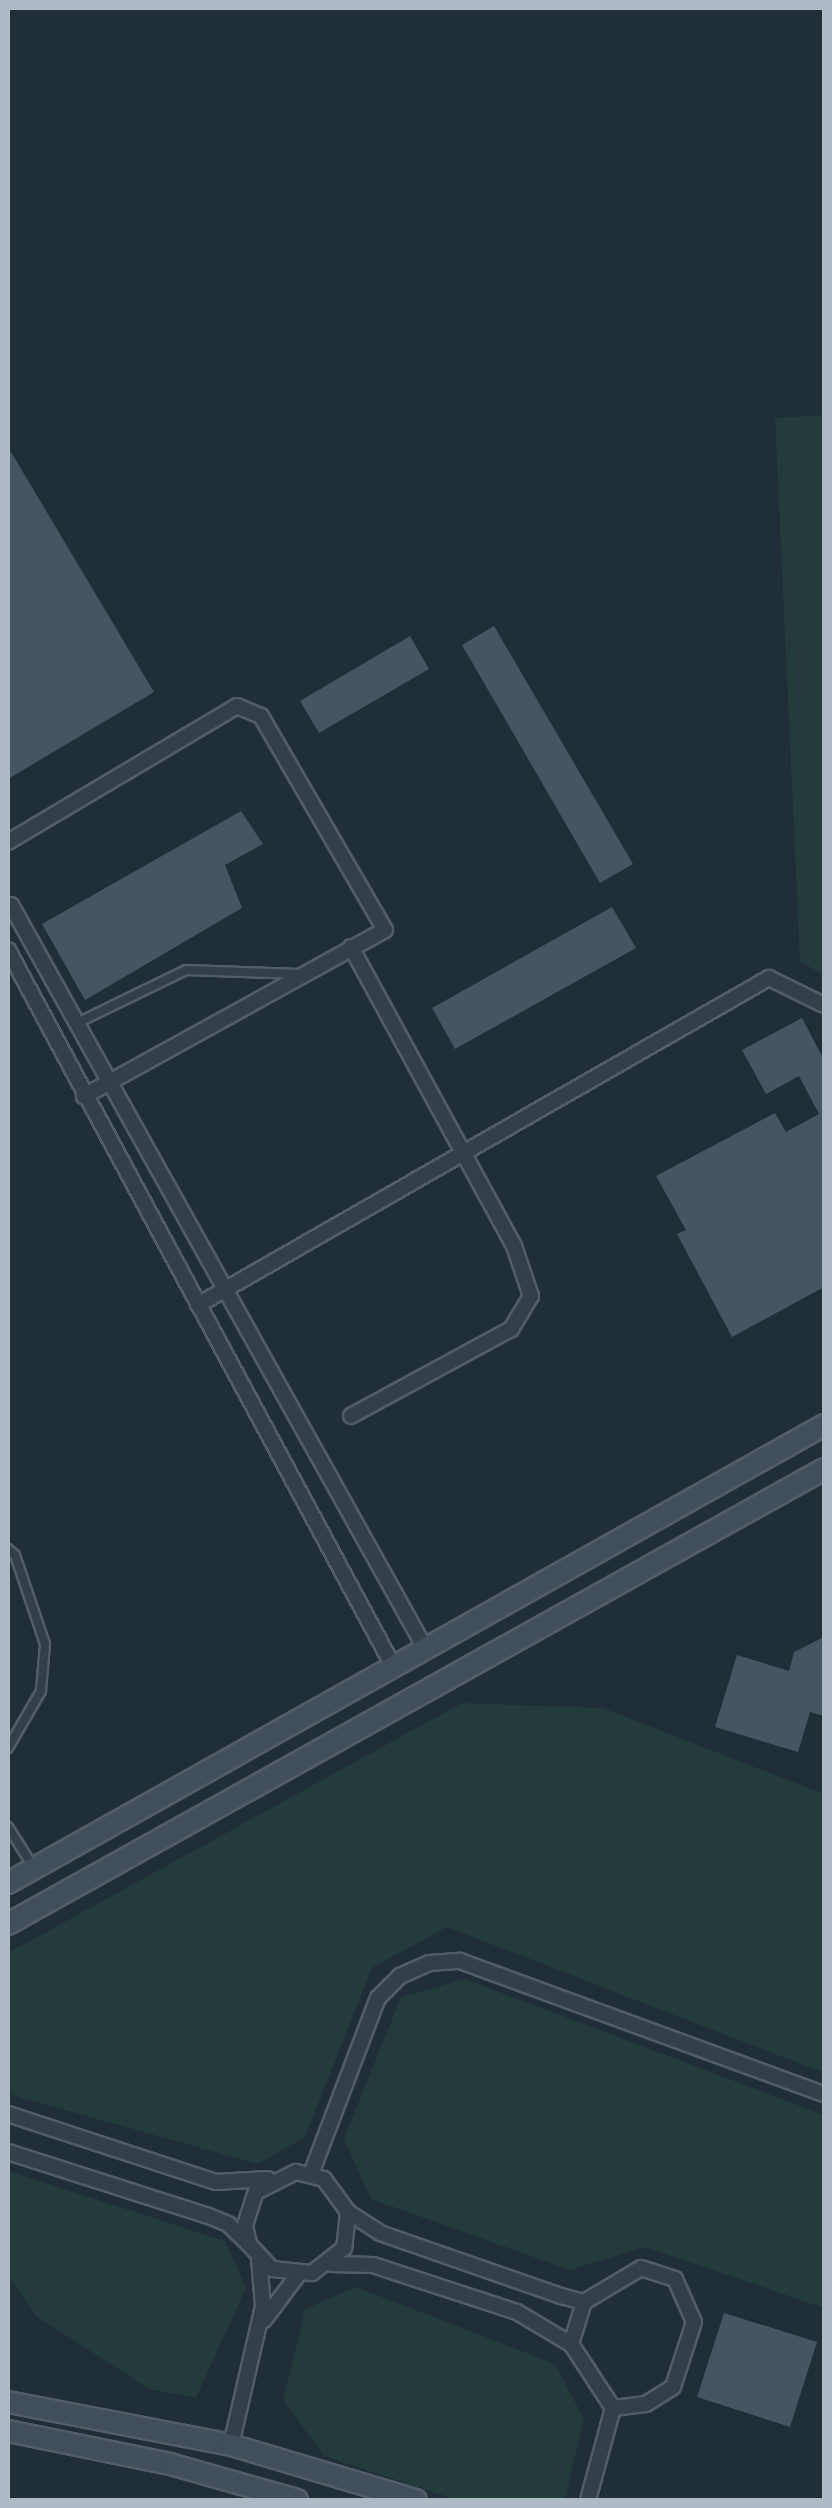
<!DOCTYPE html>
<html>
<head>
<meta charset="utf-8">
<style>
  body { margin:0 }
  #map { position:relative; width:832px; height:2508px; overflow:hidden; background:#202e38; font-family:Helvetica,sans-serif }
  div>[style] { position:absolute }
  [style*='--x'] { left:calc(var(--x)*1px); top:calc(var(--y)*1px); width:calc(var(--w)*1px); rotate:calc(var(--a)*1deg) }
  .green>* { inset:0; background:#233b3a }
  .building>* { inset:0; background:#455663 }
  .roads { filter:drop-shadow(2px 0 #515d67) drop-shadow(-2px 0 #515d67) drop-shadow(0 2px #515d67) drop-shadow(0 -2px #515d67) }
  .lane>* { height:8px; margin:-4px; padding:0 4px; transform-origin:4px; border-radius:4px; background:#333f49 }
  .street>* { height:14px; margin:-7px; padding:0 7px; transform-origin:7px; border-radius:7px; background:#333f49 }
  .secondary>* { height:20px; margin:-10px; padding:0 10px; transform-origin:10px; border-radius:10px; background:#414f5c }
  span { translate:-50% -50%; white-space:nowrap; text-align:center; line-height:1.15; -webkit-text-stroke:9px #19242d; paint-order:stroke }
  .frame { position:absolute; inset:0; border:10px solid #aebac6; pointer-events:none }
</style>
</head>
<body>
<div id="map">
  <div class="green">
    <i style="clip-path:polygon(824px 415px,824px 976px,800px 961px,775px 418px)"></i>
    <i style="clip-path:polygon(462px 1703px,603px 1708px,824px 1794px,824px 2073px,447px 1927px,372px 1968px,305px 2137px,258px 2164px,8px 2094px,8px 1953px)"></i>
    <i style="clip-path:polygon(465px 1979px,824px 2115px,824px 2308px,645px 2247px,570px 2270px,371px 2199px,344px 2139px,401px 1997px)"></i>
    <i style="clip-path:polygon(8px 2171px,225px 2241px,246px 2288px,196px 2398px,149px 2389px,36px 2316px,8px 2275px)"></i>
    <i style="clip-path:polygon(356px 2287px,555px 2364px,584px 2419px,565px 2500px,457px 2500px,324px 2456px,283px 2400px,305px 2309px)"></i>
  </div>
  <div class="building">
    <i style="clip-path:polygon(8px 447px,154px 692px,8px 779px)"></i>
    <i style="clip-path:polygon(494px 626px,633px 864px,600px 883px,462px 645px)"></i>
    <i style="clip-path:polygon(410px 636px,429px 669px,319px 733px,300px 701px)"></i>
    <i style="clip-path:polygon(241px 811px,263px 844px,225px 865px,242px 908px,85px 1000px,42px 924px)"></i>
    <i style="clip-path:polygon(612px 907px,636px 948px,455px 1049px,432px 1008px)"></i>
    <i style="clip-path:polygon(802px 1018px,824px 1060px,824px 1287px,732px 1337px,677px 1234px,686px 1230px,656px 1176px,775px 1113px,786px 1132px,819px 1114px,799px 1076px,766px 1094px,742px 1050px)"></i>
    <i style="clip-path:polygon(824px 1637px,824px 1716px,810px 1712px,798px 1752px,715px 1727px,737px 1655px,789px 1671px,794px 1652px)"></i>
    <i style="clip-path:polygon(724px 2313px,817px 2342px,790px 2427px,697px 2397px)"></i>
  </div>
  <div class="roads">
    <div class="lane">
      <i style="--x:77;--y:1023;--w:121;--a:-25.9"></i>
      <i style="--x:186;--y:970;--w:113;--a:2"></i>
      <i style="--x:8;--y:1549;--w:9;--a:41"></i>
      <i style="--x:15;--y:1555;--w:94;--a:71.4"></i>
      <i style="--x:45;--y:1644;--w:47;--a:94.9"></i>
      <i style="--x:41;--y:1691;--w:66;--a:120.1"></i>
      <i style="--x:8;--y:1827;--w:49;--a:57.6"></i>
    </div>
    <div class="street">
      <i style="--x:8;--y:842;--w:266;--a:-30.7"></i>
      <i style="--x:237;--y:706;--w:26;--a:23"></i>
      <i style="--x:261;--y:716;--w:247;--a:59.9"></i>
      <i style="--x:385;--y:930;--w:344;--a:151.1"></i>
      <i style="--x:11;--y:905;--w:851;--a:60.87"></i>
      <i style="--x:351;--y:947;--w:341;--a:61.4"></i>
      <i style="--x:514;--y:1246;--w:53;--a:71.2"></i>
      <i style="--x:531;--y:1296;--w:39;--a:121"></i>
      <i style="--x:511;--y:1329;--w:182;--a:151.5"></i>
      <i style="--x:8;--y:950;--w:813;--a:61.73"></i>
      <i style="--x:198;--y:1305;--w:658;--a:-29.8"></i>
      <i style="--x:769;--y:978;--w:61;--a:26.1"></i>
      <i style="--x:8;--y:2114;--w:219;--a:18.1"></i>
      <i style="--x:216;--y:2182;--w:52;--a:-3.3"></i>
      <i style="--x:8;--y:2152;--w:208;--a:17.7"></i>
      <i style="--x:206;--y:2215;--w:24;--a:22"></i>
      <i style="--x:228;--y:2224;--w:28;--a:44"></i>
      <i style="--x:311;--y:2174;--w:188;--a:-69.2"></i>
      <i style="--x:378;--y:1998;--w:31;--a:-45"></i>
      <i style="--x:400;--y:1976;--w:32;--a:-24"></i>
      <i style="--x:429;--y:1963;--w:31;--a:-4"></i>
      <i style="--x:460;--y:1961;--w:388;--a:20.1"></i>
      <i style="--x:348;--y:2212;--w:36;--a:96"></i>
      <i style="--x:344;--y:2248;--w:41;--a:142"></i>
      <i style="--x:312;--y:2273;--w:40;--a:-174.3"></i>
      <i style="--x:272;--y:2269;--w:34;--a:-133"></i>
      <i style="--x:249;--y:2244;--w:19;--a:-102"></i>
      <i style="--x:245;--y:2225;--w:35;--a:-72"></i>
      <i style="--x:256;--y:2192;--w:45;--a:-26.6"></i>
      <i style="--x:296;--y:2172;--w:29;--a:14"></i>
      <i style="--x:324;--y:2179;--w:41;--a:54"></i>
      <i style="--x:348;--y:2212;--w:38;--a:33"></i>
      <i style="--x:380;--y:2233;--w:192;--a:19.2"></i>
      <i style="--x:561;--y:2296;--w:24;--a:15"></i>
      <i style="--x:584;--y:2302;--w:66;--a:-30.8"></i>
      <i style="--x:641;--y:2268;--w:36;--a:18"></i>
      <i style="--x:675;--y:2279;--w:47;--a:66.2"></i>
      <i style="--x:694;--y:2322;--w:68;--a:107.9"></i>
      <i style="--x:673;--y:2387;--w:32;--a:148"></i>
      <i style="--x:646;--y:2404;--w:33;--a:173"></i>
      <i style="--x:331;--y:2264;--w:42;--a:1.4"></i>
      <i style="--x:373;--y:2265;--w:151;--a:18.1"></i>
      <i style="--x:517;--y:2312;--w:63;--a:30.7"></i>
      <i style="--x:571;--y:2344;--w:77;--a:56.7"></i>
      <i style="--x:613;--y:2408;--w:95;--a:105.2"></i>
      <i style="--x:264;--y:2320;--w:55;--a:-53.1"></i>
      <i style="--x:571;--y:2344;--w:44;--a:-72.8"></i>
      <i style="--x:231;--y:2445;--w:143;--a:-77"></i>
      <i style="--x:263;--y:2306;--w:47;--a:-94.9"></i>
    </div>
    <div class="secondary">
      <i style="--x:8;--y:1883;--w:936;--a:-29.3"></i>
      <i style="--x:8;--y:1924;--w:934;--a:-29.14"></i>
      <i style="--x:8;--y:2402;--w:227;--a:10.9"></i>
      <i style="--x:231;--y:2445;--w:193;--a:16.6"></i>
      <i style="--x:8;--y:2431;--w:165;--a:11.5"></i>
      <i style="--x:170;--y:2464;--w:132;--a:15.8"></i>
    </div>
  </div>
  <div class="frame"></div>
</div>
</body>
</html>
